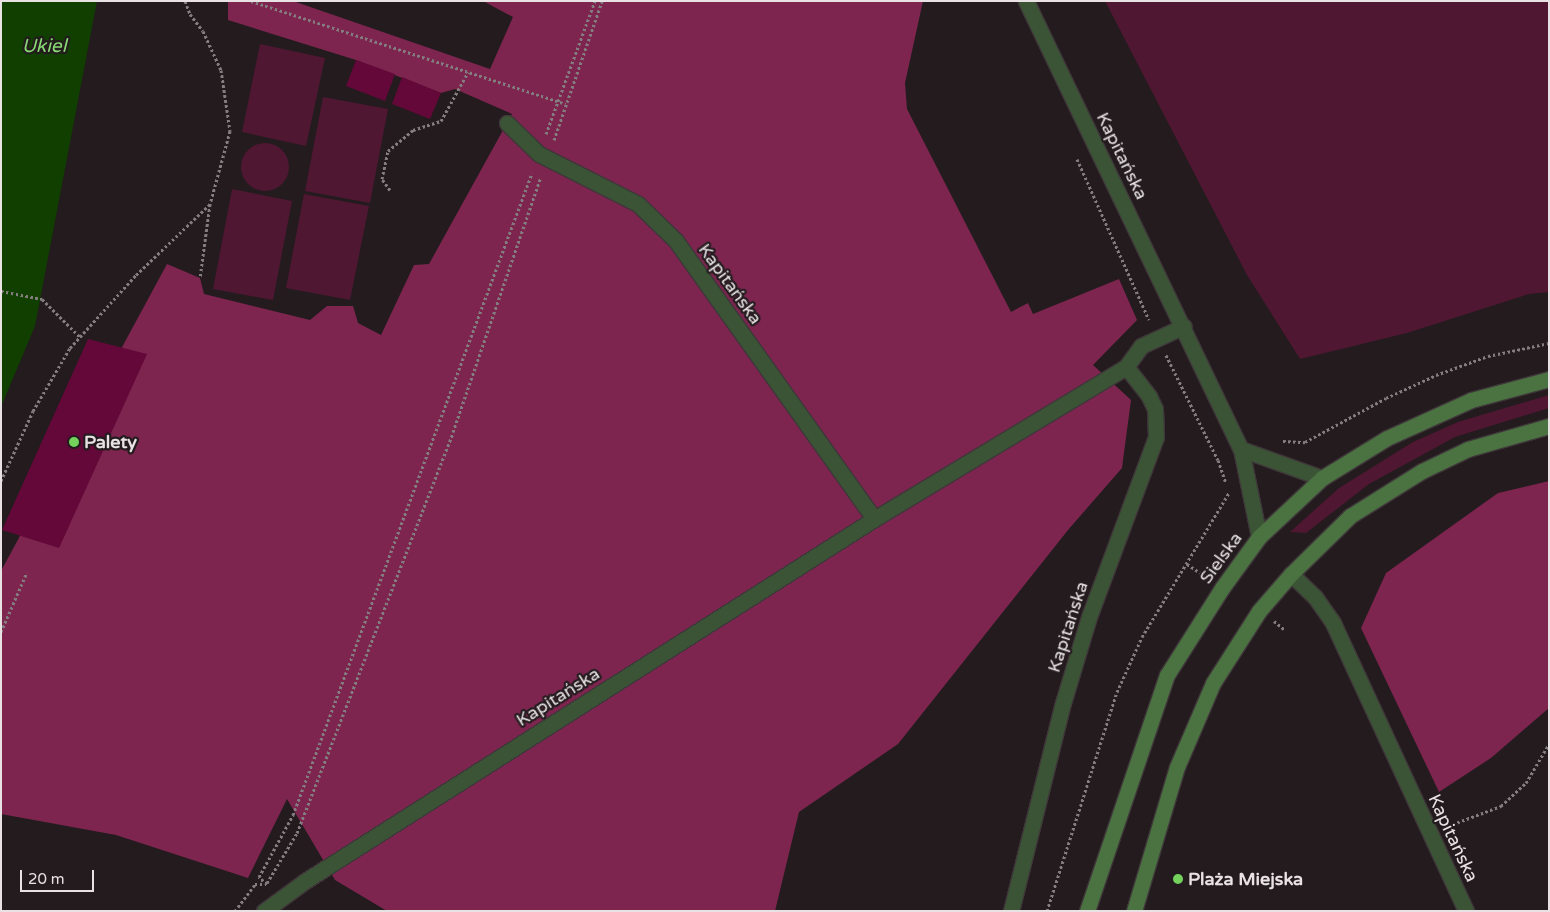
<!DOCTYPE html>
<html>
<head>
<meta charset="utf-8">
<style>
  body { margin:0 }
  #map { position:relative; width:1550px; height:912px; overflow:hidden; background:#231b1e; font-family:"Varela Round",sans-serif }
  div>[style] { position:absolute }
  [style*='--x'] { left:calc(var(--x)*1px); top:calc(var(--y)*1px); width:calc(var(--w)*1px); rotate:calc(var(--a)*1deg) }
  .green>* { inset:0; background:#4f1731 }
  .round { border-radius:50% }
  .forest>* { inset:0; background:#7d254f }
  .water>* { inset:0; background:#103f00 }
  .building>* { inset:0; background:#630839 }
  .path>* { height:3px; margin-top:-1.5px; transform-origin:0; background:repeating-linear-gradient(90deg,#847d7f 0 2.5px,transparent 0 5px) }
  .roads { filter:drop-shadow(1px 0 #3f373a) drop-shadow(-1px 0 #3f373a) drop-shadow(0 1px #3f373a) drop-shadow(0 -1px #3f373a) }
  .street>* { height:15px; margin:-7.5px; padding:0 7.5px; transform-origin:7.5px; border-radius:7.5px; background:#3b5435 }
  .secondary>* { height:15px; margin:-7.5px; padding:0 7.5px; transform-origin:7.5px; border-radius:7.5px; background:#4b7241 }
  .dots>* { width:14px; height:14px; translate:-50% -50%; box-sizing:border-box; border:2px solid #231b1e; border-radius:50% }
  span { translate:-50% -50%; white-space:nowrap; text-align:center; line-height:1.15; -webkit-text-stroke:4.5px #231b1e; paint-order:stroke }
  .street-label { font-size:18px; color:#e8e2e4 }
  .poi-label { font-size:18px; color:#e8e2e4; font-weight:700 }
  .left { translate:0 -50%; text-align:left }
  .water-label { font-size:19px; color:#87d973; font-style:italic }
  .frame { position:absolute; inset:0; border:2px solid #e8e2e4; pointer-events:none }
  .scale { position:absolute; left:20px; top:870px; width:74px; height:22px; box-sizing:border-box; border:2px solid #e8e2e4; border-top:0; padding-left:6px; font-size:15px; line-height:18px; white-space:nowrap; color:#e8e2e4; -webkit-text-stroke:4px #231b1e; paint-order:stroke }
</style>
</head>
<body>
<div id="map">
  <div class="green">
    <i style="clip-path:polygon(1105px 1px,1549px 1px,1549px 292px,1529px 294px,1407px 333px,1300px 359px,1247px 275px)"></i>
    <i style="clip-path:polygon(260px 44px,325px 58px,306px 146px,242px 132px)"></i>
    <i style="clip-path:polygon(323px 97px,388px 109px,370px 203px,305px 191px)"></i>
    <i class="round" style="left:241px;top:143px;width:48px;height:48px"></i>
    <i style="clip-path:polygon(232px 189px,292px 201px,273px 300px,213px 289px)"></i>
    <i style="clip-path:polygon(304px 194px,369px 206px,350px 300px,286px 288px)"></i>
    <i style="clip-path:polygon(1549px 395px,1549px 408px,1455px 437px,1369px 484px,1306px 533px,1290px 532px,1339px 488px,1413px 442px,1458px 422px)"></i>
  </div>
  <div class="forest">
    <i style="clip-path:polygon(228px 1px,293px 1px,490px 69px,513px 17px,483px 1px,923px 1px,905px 83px,907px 109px,1011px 312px,1028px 303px,1033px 314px,1119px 279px,1137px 320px,1093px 365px,1131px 400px,1122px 468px,1068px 530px,898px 744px,799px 812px,775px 911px,387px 911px,335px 880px,287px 799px,248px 878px,116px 835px,1px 814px,1px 571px,167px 264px,200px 278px,204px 294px,310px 320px,327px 306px,353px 306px,358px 323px,381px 335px,414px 265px,429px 264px,512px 114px,455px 89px,441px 93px,356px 60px,228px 20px)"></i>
    <i style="clip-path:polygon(1549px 481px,1549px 708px,1491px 758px,1439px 792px,1361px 628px,1386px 573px,1498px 493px)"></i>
  </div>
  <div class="water">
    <i style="clip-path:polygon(1px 1px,97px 1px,35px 326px,1px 407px)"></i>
  </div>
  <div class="building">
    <i style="clip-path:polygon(356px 60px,395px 74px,385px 101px,346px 86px)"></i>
    <i style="clip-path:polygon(402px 77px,441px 93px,430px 119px,392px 104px)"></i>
    <i style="clip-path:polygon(88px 339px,147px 354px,59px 548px,2px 530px)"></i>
  </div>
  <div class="path">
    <i style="--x:185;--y:1;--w:14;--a:69"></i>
    <i style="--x:190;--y:14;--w:21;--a:53"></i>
    <i style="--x:203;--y:31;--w:43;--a:65.2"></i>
    <i style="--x:221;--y:70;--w:62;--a:81.6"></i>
    <i style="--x:230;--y:131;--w:76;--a:105.3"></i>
    <i style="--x:210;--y:204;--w:75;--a:97.7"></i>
    <i style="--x:251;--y:1;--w:331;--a:18.1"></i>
    <i style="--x:546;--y:134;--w:142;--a:-69.8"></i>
    <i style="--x:554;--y:140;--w:147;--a:-70.9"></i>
    <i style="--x:1077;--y:159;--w:176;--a:65.9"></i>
    <i style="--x:390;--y:190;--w:14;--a:-126"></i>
    <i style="--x:382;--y:179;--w:29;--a:-78"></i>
    <i style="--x:388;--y:151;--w:33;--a:-40"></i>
    <i style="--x:413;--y:130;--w:29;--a:-18"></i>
    <i style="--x:441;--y:121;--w:56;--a:-61.1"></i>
    <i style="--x:1;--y:291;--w:42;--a:11"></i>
    <i style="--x:42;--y:299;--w:54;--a:45"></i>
    <i style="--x:1166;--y:355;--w:117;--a:63.7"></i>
    <i style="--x:1218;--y:460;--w:24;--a:71"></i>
    <i style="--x:1283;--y:441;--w:22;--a:3"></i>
    <i style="--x:1305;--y:442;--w:92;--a:-28.5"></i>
    <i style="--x:1386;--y:398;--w:55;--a:-24.7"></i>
    <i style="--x:1436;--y:375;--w:55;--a:-20.1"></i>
    <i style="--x:1488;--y:356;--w:62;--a:-12"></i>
    <i style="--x:1;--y:481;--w:77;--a:-65.4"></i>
    <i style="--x:33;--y:411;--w:73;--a:-59.6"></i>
    <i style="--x:70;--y:348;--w:98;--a:-47.9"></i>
    <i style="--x:136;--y:275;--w:103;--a:-43.8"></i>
    <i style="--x:1187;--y:564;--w:23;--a:34"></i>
    <i style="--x:1274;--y:621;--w:14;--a:39"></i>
    <i style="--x:1;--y:632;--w:65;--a:-66.6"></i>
    <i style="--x:1448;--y:826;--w:57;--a:-20.7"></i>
    <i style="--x:1501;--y:806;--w:34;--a:-43"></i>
    <i style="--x:1526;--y:783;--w:45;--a:-59.5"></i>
    <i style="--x:267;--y:883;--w:58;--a:-59"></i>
    <i style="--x:297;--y:833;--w:430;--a:-68.7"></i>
    <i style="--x:453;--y:432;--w:270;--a:-71"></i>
    <i style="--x:267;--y:884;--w:11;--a:-139"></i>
    <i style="--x:259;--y:877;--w:71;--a:-61.3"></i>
    <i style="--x:293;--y:815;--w:685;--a:-69.58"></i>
    <i style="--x:235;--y:911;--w:34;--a:-53"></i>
    <i style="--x:255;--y:884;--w:11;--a:0"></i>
    <i style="--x:1047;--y:911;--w:230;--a:-72.3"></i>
    <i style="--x:1117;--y:692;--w:60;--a:-65.6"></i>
    <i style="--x:1142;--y:637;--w:168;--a:-58.9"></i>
  </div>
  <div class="roads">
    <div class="street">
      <i style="--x:1026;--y:1;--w:497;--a:64.4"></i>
      <i style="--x:1241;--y:449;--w:90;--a:78.4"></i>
      <i style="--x:507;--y:123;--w:45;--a:44.1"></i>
      <i style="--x:539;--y:154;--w:111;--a:26.8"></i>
      <i style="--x:638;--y:204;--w:53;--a:44.2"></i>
      <i style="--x:676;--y:241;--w:341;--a:54.5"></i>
      <i style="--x:1241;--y:449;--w:86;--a:19.7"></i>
      <i style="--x:1291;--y:574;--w:33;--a:44"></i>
      <i style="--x:1315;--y:597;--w:32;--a:55"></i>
      <i style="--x:1333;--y:623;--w:317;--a:65.2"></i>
      <i style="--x:264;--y:911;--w:51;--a:-36.2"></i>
      <i style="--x:305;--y:881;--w:674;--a:-32.46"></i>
      <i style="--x:874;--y:519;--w:294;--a:-31.1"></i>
      <i style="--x:1011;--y:911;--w:214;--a:-76"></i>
      <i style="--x:1063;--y:703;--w:90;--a:-73.2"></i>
      <i style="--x:1089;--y:617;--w:192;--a:-69.6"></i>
      <i style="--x:1156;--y:437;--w:28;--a:-92"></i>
      <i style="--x:1155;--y:409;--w:14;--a:-115"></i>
      <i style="--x:1149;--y:396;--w:37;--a:-128"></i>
      <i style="--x:1126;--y:367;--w:26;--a:-54"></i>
      <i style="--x:1141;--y:346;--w:47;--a:-24.9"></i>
    </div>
    <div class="secondary">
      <i style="--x:1087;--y:911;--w:249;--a:-71.3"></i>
      <i style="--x:1167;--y:675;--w:103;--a:-57.7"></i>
      <i style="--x:1222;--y:588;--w:63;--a:-54"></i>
      <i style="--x:1259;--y:537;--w:86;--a:-43.1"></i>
      <i style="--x:1322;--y:478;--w:76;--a:-31.6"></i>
      <i style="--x:1387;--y:438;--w:92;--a:-24.3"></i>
      <i style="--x:1471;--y:400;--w:81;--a:-15.1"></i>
      <i style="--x:1134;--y:911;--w:150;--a:-73.4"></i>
      <i style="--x:1177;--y:767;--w:91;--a:-66.8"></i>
      <i style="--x:1213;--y:683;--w:85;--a:-57.4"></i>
      <i style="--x:1259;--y:611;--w:49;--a:-49.1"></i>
      <i style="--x:1291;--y:574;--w:83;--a:-44.5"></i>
      <i style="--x:1350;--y:516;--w:85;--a:-32"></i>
      <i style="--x:1422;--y:471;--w:51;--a:-25.6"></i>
      <i style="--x:1468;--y:449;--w:84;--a:-15.9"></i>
    </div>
  </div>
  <div class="dots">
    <i style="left:74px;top:442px;background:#74d25c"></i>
    <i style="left:1178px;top:879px;background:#74d25c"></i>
  </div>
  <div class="street-label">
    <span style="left:1122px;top:156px;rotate:64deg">Kapitańska</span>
    <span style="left:730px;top:284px;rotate:54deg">Kapitańska</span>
    <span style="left:1221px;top:558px;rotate:-54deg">Sielska</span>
    <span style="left:1068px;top:627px;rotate:-72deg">Kapitańska</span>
    <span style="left:558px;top:697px;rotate:-32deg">Kapitańska</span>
    <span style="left:1453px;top:838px;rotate:65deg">Kapitańska</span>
  </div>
  <div class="poi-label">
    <span class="left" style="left:84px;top:442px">Palety</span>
    <span class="left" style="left:1188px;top:879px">Plaża Miejska</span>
  </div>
  <div class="water-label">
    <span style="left:44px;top:47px">Ukiel</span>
  </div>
  <div class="frame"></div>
  <div class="scale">20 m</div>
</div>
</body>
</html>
